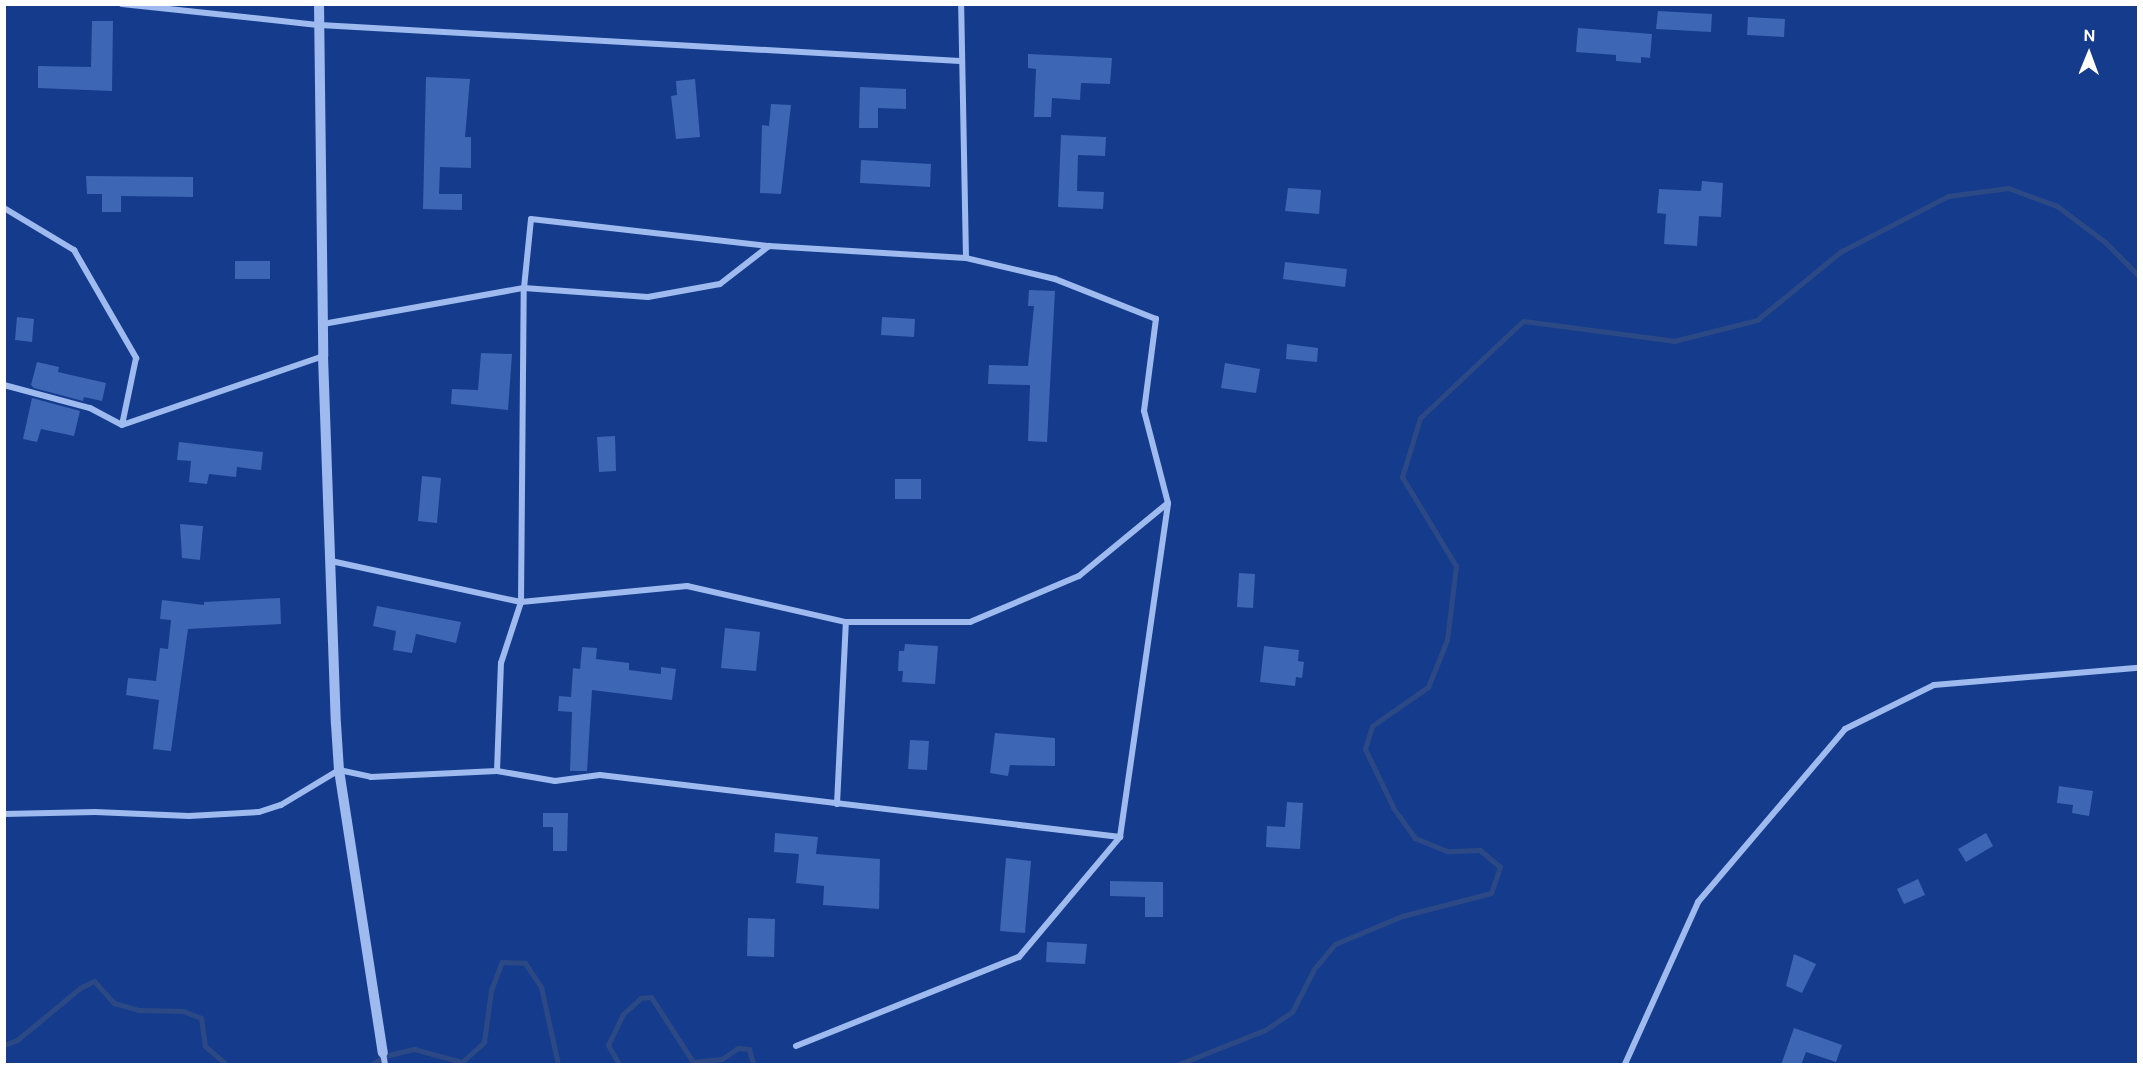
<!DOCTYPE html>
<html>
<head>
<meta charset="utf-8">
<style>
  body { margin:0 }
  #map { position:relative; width:2143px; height:1069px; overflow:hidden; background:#153c8c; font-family:"DM Sans",sans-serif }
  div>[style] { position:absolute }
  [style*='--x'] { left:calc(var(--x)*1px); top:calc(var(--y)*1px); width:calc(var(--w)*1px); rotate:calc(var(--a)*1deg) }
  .stream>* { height:5px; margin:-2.5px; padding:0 2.5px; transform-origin:2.5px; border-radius:2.5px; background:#2c4985 }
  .building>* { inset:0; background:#3d66b5 }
  .minor>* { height:6px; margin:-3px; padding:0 3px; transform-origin:3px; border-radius:3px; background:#9ebaef }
  .tertiary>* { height:10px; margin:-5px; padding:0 5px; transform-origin:5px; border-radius:5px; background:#9ebaef }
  span { translate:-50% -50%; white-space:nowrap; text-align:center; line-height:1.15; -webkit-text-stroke:4.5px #153c8c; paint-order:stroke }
  .frame { position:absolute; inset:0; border:6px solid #fff; pointer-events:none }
  .north { position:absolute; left:2059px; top:24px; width:60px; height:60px; -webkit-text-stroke:4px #153c8c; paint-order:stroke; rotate:1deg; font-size:16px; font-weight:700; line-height:24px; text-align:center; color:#fff }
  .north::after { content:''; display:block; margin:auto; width:21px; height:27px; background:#fff; clip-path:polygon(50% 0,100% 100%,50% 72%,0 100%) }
</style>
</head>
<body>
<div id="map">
  <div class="stream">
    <i style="--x:4;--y:1045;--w:14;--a:-21"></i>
    <i style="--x:17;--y:1040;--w:82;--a:-39.5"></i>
    <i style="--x:80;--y:988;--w:16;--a:-27"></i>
    <i style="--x:94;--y:981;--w:30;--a:48"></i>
    <i style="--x:114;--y:1003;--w:26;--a:16"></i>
    <i style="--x:139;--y:1010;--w:44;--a:1.3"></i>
    <i style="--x:183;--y:1011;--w:19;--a:21"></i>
    <i style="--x:201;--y:1018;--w:28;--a:82"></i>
    <i style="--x:205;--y:1046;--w:28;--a:41"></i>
    <i style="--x:372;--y:1064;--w:15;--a:-32"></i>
    <i style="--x:385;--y:1056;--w:30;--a:-14"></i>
    <i style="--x:414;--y:1049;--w:50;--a:15.2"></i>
    <i style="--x:462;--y:1062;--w:30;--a:-42"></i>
    <i style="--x:484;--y:1042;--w:52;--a:-82.3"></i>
    <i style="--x:491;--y:990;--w:30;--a:-69"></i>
    <i style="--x:502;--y:962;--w:23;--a:2"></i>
    <i style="--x:525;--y:963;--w:29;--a:56"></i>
    <i style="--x:541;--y:987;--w:79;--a:77.6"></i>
    <i style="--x:619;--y:1064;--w:22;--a:-120"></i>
    <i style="--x:608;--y:1045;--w:34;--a:-64"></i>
    <i style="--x:623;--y:1014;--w:24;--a:-42"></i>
    <i style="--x:641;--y:998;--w:10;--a:-6"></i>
    <i style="--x:651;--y:997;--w:77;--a:57.1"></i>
    <i style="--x:693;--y:1062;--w:29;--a:-6"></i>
    <i style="--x:722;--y:1059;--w:19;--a:-35"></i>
    <i style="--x:738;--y:1048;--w:11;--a:5"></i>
    <i style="--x:749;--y:1049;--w:16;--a:75"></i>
    <i style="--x:1179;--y:1064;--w:92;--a:-21.6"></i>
    <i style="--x:1265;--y:1030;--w:32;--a:-34"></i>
    <i style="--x:1292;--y:1012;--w:48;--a:-62.9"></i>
    <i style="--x:1314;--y:969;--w:33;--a:-50"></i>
    <i style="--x:1335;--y:944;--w:73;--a:-22.7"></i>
    <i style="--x:1402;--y:916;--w:92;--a:-14.5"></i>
    <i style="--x:1491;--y:893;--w:28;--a:-71"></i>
    <i style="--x:1500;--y:867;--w:26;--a:-140"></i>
    <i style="--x:1480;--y:850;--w:33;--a:178"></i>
    <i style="--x:1447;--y:851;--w:35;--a:-158"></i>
    <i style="--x:1415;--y:838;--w:36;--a:-126"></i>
    <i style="--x:1394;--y:809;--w:67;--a:-115.8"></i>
    <i style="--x:1365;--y:749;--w:24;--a:-73"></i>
    <i style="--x:1372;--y:726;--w:68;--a:-34.9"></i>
    <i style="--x:1428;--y:687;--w:51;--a:-68"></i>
    <i style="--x:1447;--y:640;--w:75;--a:-83.1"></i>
    <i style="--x:1456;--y:566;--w:104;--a:-121.2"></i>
    <i style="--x:1402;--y:477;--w:62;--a:-73"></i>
    <i style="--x:1420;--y:418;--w:141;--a:-43.3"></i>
    <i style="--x:1523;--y:321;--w:152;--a:7.5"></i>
    <i style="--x:1674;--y:341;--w:86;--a:-14.2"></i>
    <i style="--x:1757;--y:320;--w:107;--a:-39.3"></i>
    <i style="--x:1840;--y:252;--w:122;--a:-27.4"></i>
    <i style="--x:1948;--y:196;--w:61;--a:-7.6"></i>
    <i style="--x:2008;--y:188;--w:52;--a:20.2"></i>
    <i style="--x:2057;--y:206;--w:60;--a:36.9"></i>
    <i style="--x:2105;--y:242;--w:47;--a:45"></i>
  </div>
  <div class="building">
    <i style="clip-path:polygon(1658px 11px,1712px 14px,1711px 32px,1656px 29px)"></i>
    <i style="clip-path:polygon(1748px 17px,1785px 19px,1784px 37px,1747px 35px)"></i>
    <i style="clip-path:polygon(92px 21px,113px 21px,112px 91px,38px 88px,38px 66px,91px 67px)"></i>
    <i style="clip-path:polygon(1578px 28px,1652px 34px,1650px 58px,1641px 57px,1641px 63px,1616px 61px,1616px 55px,1576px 52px)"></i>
    <i style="clip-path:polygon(1028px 54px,1112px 58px,1110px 84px,1081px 83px,1080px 100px,1052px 98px,1051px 117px,1034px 117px,1036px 69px,1028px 68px)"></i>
    <i style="clip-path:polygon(426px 77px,470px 79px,465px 137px,471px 137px,471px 168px,440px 167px,439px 194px,462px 194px,462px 210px,423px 209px)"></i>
    <i style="clip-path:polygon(695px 79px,700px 137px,676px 139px,671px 96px,677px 95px,676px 81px)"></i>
    <i style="clip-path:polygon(860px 87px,906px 89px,906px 109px,878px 108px,878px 128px,859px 128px)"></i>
    <i style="clip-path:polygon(771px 104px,791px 105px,781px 194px,760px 193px,762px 125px,769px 126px)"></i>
    <i style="clip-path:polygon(1061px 135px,1106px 137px,1105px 156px,1078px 155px,1077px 191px,1104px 192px,1103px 209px,1058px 207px)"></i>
    <i style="clip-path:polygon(861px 160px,931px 164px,930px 187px,860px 183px)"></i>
    <i style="clip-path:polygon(86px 176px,193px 177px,193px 197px,121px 196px,121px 212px,102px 212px,102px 194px,87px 194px)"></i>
    <i style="clip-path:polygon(1702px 181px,1723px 183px,1721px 217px,1699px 216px,1697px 246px,1664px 244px,1666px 214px,1657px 213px,1659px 189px,1701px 191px)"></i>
    <i style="clip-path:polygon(1288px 188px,1321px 190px,1319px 214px,1285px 211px)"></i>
    <i style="clip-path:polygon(235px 261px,270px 261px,270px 279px,235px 279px)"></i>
    <i style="clip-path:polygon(1285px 262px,1347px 269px,1345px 287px,1283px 279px)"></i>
    <i style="clip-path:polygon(1029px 290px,1055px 291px,1047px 442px,1028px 441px,1030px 385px,988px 384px,989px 365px,1028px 366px,1034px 306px,1028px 306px)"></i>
    <i style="clip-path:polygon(17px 317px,34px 319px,32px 342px,15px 340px)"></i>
    <i style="clip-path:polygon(882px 317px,915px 319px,914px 337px,881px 335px)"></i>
    <i style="clip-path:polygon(1287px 344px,1318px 348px,1317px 362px,1286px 359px)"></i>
    <i style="clip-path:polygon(481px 353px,512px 354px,508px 410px,451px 404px,452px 389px,478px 390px)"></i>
    <i style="clip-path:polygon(37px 362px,59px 367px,58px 372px,106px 383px,102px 401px,84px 397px,83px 401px,34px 388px,31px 385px)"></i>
    <i style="clip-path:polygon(1225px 363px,1260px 369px,1256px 393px,1221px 388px)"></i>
    <i style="clip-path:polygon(32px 398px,80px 411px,74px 436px,41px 429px,37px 442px,23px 439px)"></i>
    <i style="clip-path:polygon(615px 436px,616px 471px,599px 472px,597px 437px)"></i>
    <i style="clip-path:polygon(179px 442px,263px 452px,261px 470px,237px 467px,236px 477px,209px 474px,207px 484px,189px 482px,191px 461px,177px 460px)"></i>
    <i style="clip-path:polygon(422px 476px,441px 478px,437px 523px,418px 521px)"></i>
    <i style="clip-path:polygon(895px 479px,921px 479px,921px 499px,895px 499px)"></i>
    <i style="clip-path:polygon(180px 524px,203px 526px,200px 560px,182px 558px)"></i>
    <i style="clip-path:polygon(1239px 573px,1255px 574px,1253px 608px,1237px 607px)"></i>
    <i style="clip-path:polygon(280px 598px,281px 624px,188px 629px,171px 751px,153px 749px,159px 700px,126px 695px,128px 678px,156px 681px,160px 648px,168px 649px,171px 620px,160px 619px,162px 600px,204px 605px,204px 602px)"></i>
    <i style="clip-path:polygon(377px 606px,461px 622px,456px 643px,416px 634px,412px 653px,393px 650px,396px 631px,373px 626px)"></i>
    <i style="clip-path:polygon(725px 628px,760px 632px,756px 671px,721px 668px)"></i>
    <i style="clip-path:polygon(905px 644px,938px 646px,935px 684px,902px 682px,903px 671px,898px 671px,899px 651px,904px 651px)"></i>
    <i style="clip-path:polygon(1264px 646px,1299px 650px,1298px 661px,1304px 662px,1302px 678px,1296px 677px,1295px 686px,1260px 682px)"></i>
    <i style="clip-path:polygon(582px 647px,597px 648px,596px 659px,629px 663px,629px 670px,661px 674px,661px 667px,676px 669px,672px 700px,592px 690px,587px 771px,570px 771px,572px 712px,558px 711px,559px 696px,571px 697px,573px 668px,580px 669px)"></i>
    <i style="clip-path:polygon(995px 733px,1055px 738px,1055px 766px,1010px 765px,1008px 776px,990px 773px)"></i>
    <i style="clip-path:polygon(910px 740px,929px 741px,927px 770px,908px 769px)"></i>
    <i style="clip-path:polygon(2059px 786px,2093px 791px,2089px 816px,2072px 813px,2073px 805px,2057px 803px)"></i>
    <i style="clip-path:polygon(1287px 802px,1303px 803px,1300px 849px,1266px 847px,1267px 826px,1285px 827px)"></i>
    <i style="clip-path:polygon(543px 813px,568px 813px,567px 851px,553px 851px,553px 827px,543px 827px)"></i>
    <i style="clip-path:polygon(775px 833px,818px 837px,816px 854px,880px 859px,879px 909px,823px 905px,824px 886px,796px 883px,799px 854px,774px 852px)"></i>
    <i style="clip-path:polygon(1986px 833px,1993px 846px,1966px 862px,1958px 849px)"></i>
    <i style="clip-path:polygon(1006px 858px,1031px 861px,1025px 933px,1000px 931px)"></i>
    <i style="clip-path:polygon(1918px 879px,1925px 895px,1904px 904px,1897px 889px)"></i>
    <i style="clip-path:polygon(1110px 881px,1163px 882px,1163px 917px,1145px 917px,1145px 897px,1110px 896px)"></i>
    <i style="clip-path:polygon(748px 918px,775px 919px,774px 957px,747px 956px)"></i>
    <i style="clip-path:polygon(1047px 942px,1087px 944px,1085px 964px,1046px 962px)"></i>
    <i style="clip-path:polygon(1794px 954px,1816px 964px,1802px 993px,1786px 986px)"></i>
    <i style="clip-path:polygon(1794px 1028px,1842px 1045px,1836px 1062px,1806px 1052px,1801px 1065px,1781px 1065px)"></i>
  </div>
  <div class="minor">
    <i style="--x:122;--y:4;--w:199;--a:6.1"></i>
    <i style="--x:320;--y:25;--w:641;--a:3.22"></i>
    <i style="--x:4;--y:208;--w:82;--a:31"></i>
    <i style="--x:74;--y:250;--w:125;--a:60.1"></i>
    <i style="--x:136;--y:358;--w:68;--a:101.8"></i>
    <i style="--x:323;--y:324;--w:204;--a:-10.2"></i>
    <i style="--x:524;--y:288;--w:69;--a:-84.2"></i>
    <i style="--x:531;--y:219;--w:240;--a:6.5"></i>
    <i style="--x:769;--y:246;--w:197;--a:3.5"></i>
    <i style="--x:4;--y:385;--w:89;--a:15"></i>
    <i style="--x:90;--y:408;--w:36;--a:28"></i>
    <i style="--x:122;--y:425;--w:213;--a:-18.9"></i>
    <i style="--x:331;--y:561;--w:194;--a:12.2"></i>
    <i style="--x:521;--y:602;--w:167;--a:-5.5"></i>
    <i style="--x:687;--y:586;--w:163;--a:12.8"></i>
    <i style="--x:846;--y:622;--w:124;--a:0"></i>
    <i style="--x:970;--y:622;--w:118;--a:-22.9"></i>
    <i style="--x:1079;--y:576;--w:115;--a:-39.4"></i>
    <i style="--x:1168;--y:503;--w:95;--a:-104.6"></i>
    <i style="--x:1144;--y:411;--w:93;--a:-82.6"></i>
    <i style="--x:1156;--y:319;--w:109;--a:-158.4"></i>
    <i style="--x:1055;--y:279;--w:91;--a:-166.7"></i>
    <i style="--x:966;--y:258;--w:254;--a:-91.1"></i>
    <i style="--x:497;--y:771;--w:108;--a:-87.9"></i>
    <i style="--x:501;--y:663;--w:64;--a:-71.8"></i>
    <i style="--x:521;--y:602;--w:314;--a:-89.5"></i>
    <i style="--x:524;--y:288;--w:124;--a:4.2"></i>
    <i style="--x:648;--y:297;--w:73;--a:-10.2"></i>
    <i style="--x:720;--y:284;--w:62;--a:-37.8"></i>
    <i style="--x:837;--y:804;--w:182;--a:-87.2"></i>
    <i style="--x:4;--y:814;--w:91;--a:-1.3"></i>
    <i style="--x:95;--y:812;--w:94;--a:2.4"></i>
    <i style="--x:189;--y:816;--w:70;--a:-3.3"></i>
    <i style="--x:259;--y:812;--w:23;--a:-18"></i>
    <i style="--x:281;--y:805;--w:68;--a:-31.1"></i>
    <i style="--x:339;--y:770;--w:33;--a:12"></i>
    <i style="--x:371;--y:777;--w:126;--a:-2.7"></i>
    <i style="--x:497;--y:771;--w:59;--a:9.8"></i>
    <i style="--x:555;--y:781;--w:45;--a:-7.6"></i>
    <i style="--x:600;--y:775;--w:524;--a:6.8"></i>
    <i style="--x:796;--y:1046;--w:240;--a:-21.8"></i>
    <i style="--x:1019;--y:957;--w:157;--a:-49.9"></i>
    <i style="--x:1120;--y:837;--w:337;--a:-81.8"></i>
    <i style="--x:383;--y:1053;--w:11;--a:80"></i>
    <i style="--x:1625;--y:1064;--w:178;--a:-65.7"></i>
    <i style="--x:1698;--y:902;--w:227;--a:-49.6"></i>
    <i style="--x:1845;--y:729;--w:99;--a:-26.3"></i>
    <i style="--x:1934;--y:685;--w:205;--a:-4.8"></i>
  </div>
  <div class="tertiary">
    <i style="--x:319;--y:4;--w:352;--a:89.3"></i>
    <i style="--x:323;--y:356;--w:368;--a:88"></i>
    <i style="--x:336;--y:724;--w:46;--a:86.3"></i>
    <i style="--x:339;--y:770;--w:286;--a:81.2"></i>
  </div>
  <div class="frame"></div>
  <div class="north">N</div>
</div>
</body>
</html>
